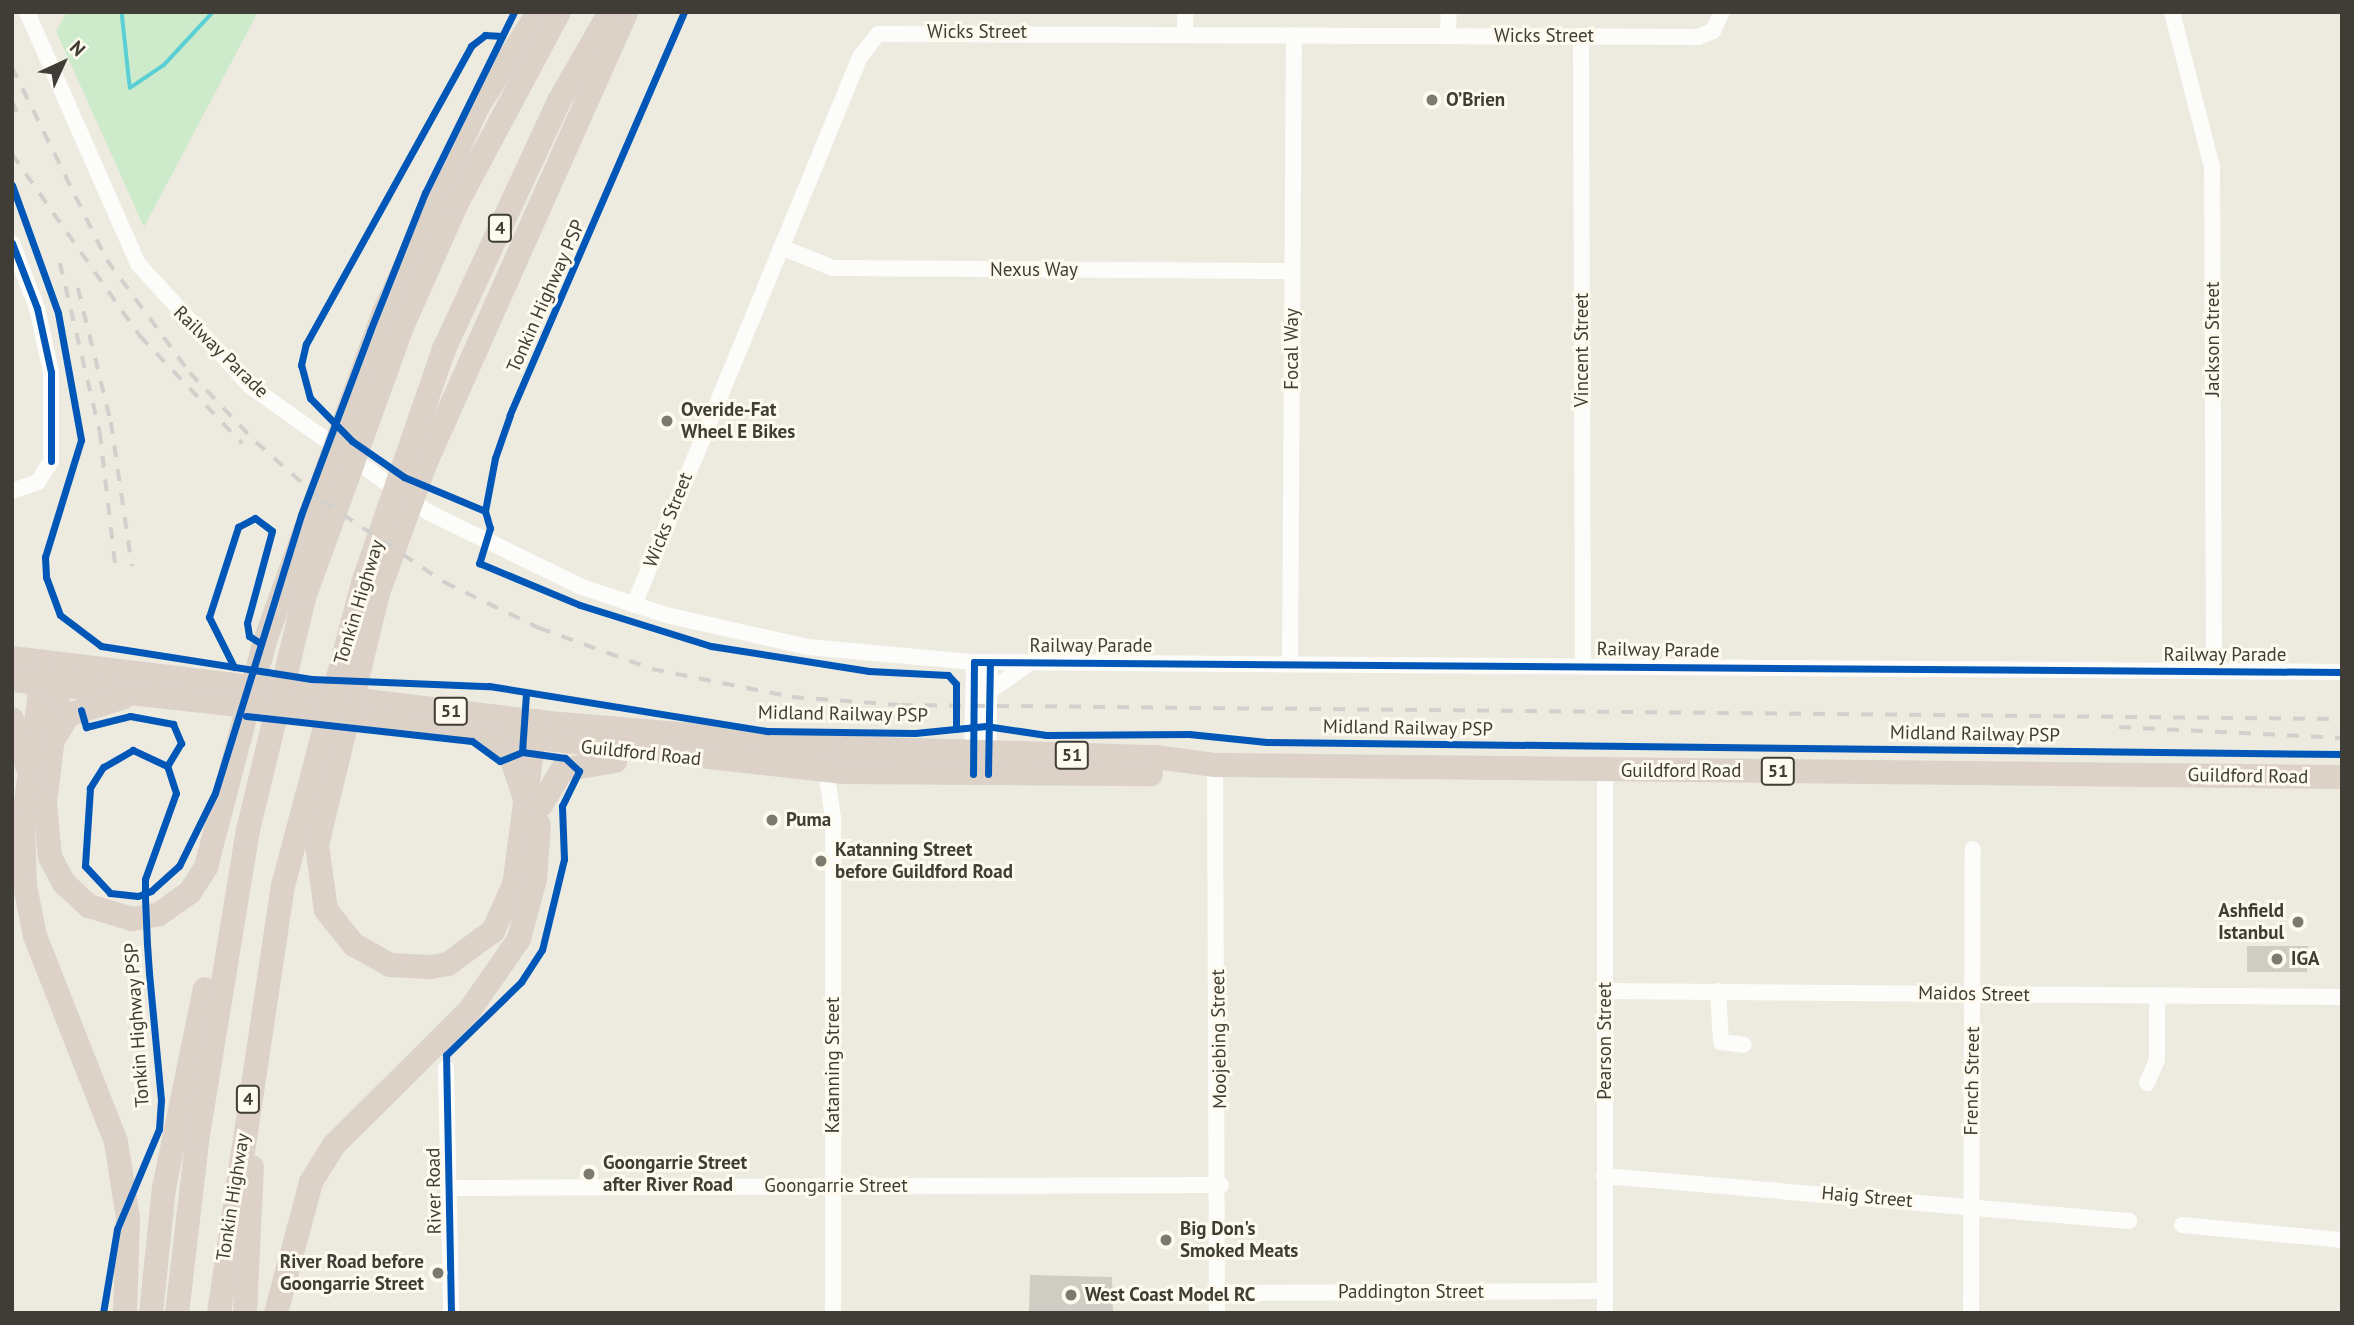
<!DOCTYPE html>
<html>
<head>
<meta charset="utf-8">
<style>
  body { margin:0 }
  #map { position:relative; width:2354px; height:1325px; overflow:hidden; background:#edeadf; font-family:"PT Sans",sans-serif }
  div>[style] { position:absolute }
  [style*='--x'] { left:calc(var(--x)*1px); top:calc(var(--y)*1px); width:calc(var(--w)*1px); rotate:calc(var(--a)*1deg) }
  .green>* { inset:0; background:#cdeaca }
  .stream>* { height:3.5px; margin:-1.75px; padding:0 1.75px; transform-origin:1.75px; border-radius:1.75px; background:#5acfd4 }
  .building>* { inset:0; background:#cfccc4 }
  .minor>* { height:16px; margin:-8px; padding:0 8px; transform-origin:8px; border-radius:8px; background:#fcfcfa }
  .highway>* { height:24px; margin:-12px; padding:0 12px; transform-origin:12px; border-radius:12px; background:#dcd2c8 }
  .rail>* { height:3.5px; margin-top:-1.75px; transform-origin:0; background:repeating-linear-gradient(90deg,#d1d0cc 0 12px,transparent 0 24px) }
  .cycleway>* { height:7px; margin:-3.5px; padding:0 3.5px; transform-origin:3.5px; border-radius:3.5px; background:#0057b8 }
  .dots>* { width:19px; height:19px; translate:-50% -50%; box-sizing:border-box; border:4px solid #fefaee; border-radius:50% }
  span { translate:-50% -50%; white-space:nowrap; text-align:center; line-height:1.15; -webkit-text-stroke:6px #fefaee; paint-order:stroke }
  .shield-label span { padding:2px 5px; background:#fefaee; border:2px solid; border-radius:5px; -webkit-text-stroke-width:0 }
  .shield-label { font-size:18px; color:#3f3d35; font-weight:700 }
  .street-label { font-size:19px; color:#3f3d35 }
  .poi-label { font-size:19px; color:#3f3d35; font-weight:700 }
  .left { translate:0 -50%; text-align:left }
  .right { translate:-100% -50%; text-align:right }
  .frame { position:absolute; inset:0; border:14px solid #3f3d35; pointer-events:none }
  .north { position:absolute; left:28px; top:28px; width:70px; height:70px; -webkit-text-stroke:5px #fefaee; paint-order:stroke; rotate:45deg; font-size:19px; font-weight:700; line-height:28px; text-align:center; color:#3f3d35 }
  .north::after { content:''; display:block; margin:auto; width:24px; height:32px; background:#3f3d35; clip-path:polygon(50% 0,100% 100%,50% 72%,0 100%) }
</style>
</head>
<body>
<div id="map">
  <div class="green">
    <i style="clip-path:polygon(67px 12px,258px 12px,144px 227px,56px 31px)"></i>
  </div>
  <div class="stream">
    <i style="--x:122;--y:12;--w:74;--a:83.8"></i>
    <i style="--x:130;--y:88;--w:41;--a:-34.1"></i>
    <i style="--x:164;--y:65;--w:72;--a:-47.2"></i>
  </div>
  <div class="building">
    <i style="clip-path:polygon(2247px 946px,2308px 946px,2307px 972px,2247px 972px)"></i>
    <i style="clip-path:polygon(1030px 1275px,1112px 1277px,1113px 1313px,1029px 1313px)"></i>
  </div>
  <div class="minor">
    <i style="--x:27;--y:12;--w:275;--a:66.2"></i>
    <i style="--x:138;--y:264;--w:166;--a:47.4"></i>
    <i style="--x:250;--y:386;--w:218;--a:35.3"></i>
    <i style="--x:428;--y:512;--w:171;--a:26"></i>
    <i style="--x:582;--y:587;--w:89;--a:18.4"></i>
    <i style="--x:666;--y:615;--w:146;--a:12.7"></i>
    <i style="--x:808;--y:647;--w:167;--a:5.2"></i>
    <i style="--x:974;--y:662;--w:1368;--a:0.42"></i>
    <i style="--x:1185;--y:12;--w:21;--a:90"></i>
    <i style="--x:2172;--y:12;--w:160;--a:75.5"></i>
    <i style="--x:2212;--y:167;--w:504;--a:89.77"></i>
    <i style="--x:1448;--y:35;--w:23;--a:-88"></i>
    <i style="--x:1581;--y:36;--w:629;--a:89.82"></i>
    <i style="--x:12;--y:243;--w:70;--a:69"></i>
    <i style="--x:37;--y:308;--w:66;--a:77.7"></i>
    <i style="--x:51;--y:372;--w:89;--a:90"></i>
    <i style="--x:51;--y:461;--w:25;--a:122"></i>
    <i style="--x:38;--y:482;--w:28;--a:161"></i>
    <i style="--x:781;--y:247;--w:56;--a:22"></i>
    <i style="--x:833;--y:268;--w:459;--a:0.4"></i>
    <i style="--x:634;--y:605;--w:593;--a:-67.59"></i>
    <i style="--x:860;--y:57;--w:29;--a:-52"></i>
    <i style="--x:878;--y:34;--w:820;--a:0.21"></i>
    <i style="--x:1698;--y:37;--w:16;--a:-22"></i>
    <i style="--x:1713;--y:31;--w:21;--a:-65"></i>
    <i style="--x:1290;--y:663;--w:628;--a:-89.64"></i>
    <i style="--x:986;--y:694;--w:52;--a:-35.5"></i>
    <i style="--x:972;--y:760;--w:98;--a:-88.8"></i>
    <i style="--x:988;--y:761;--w:99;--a:-88.8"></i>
    <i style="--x:825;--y:763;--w:56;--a:81.7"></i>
    <i style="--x:833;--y:818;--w:495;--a:90"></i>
    <i style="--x:1215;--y:765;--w:548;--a:89.79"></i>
    <i style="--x:1605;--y:770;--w:543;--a:90"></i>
    <i style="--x:1605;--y:991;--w:737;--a:0.47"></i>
    <i style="--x:1718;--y:991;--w:51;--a:86.6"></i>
    <i style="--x:1721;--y:1042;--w:23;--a:7"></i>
    <i style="--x:446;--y:1068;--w:245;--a:88.8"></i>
    <i style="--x:2147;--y:1083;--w:25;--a:-67"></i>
    <i style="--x:2157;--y:1060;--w:65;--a:-90"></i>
    <i style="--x:1604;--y:1176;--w:527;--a:4.9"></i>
    <i style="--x:451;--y:1188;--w:770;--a:-0.22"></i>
    <i style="--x:2182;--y:1225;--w:161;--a:5.4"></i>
    <i style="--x:1216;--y:1293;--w:389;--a:-0.3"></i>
    <i style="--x:1971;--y:1313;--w:464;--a:-89.8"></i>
  </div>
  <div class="highway">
    <i style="--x:12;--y:658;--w:541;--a:6.9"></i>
    <i style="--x:549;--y:723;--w:298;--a:4.8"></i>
    <i style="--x:846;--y:748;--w:310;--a:1.7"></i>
    <i style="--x:1156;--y:757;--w:60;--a:7.7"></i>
    <i style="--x:1215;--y:765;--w:1127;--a:0.61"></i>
    <i style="--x:62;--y:664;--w:140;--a:97"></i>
    <i style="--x:45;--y:803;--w:54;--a:84.7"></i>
    <i style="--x:50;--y:857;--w:30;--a:62"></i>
    <i style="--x:64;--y:883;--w:34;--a:43"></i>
    <i style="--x:89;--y:906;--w:45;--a:16.8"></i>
    <i style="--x:132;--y:919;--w:27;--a:-10"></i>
    <i style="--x:159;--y:914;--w:38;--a:-35"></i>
    <i style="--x:190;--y:892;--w:30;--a:-57"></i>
    <i style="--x:206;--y:867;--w:234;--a:-75.4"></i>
    <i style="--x:265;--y:641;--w:349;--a:-70.1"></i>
    <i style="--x:384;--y:313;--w:227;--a:-65.6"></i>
    <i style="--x:478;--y:106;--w:112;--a:-57"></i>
    <i style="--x:43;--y:669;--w:157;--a:97.3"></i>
    <i style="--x:23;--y:825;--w:61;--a:88.1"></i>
    <i style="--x:25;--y:886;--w:51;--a:78.7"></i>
    <i style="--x:35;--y:936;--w:221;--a:68.5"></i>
    <i style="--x:116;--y:1142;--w:77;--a:81"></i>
    <i style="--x:128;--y:1218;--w:95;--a:91.8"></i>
    <i style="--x:12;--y:680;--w:837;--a:6.31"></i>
    <i style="--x:844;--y:772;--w:307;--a:0.4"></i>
    <i style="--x:12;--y:719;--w:49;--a:72.3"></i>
    <i style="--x:536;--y:721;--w:165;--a:97.6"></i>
    <i style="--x:514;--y:885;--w:51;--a:114.5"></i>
    <i style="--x:493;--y:931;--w:56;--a:143.7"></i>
    <i style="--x:448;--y:964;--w:17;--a:170"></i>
    <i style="--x:431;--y:967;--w:41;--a:-177.2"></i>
    <i style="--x:390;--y:965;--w:41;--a:-150.9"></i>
    <i style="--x:354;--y:945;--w:45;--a:-128.7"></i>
    <i style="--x:326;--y:910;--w:66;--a:-97.9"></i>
    <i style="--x:317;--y:845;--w:259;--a:-76.4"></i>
    <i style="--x:378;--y:593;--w:140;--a:-69.9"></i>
    <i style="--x:426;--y:462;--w:492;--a:-66"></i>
    <i style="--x:485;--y:736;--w:33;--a:39"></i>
    <i style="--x:511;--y:757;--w:41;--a:71.6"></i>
    <i style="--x:55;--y:737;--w:26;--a:-59"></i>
    <i style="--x:68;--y:715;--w:57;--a:-17.5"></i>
    <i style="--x:541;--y:805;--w:41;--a:-59"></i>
    <i style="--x:562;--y:770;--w:54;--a:-9.6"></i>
    <i style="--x:151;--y:1313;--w:126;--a:-84.1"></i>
    <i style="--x:164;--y:1188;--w:203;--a:-78.4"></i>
    <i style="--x:177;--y:1313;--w:179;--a:-83.3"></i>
    <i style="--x:198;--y:1135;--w:309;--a:-80.7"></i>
    <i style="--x:248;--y:830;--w:242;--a:-76.4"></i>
    <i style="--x:305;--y:595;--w:285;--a:-70.1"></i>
    <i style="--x:402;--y:327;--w:136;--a:-66.1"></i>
    <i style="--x:457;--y:203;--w:217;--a:-61.9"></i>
    <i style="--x:219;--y:1313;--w:432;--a:-81.5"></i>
    <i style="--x:283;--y:886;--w:313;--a:-75.2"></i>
    <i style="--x:363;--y:583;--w:248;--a:-70.9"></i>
    <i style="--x:444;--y:349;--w:273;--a:-65.1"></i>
    <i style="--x:559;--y:101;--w:103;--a:-60.2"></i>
    <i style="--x:245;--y:1313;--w:146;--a:-87.3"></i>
    <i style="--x:276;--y:1313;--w:136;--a:-75"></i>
    <i style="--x:311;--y:1182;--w:44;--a:-58.1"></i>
    <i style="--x:334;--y:1145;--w:190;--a:-44.8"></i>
    <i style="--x:469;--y:1011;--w:88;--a:-55.2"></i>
    <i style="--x:519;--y:939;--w:62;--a:-75.1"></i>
    <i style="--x:535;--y:879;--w:54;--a:-85.8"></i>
  </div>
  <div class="rail">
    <i style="--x:12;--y:67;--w:215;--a:63.8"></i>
    <i style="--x:107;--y:260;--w:140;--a:53.7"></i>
    <i style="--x:190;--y:373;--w:95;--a:46.3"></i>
    <i style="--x:256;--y:442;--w:89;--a:41.4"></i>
    <i style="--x:323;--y:501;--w:146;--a:33.8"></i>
    <i style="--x:444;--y:582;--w:106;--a:25.8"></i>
    <i style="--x:539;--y:628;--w:120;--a:19.9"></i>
    <i style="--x:652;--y:669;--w:143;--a:11.3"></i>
    <i style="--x:792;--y:697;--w:109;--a:4.2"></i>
    <i style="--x:901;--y:705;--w:1441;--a:0.56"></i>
    <i style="--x:12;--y:101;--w:20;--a:66"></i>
    <i style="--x:12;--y:154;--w:223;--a:54.9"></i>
    <i style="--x:140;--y:336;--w:148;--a:46.4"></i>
    <i style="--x:60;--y:263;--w:174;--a:76.7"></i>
    <i style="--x:100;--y:432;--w:139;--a:83.4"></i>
    <i style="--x:78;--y:288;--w:138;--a:76.2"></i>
    <i style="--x:111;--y:422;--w:146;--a:81.7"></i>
    <i style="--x:2119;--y:727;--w:223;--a:2.8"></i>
  </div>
  <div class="cycleway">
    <i style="--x:684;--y:12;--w:439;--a:113.4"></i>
    <i style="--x:510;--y:415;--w:46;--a:109.2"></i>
    <i style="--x:495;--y:458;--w:54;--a:100.7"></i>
    <i style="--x:485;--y:511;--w:18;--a:74"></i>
    <i style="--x:490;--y:528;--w:37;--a:107"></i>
    <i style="--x:479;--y:563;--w:109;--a:22.6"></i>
    <i style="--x:580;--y:605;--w:137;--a:17.4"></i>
    <i style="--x:711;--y:646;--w:160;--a:9"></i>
    <i style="--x:869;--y:671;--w:79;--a:2.9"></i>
    <i style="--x:948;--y:675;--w:12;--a:48"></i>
    <i style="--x:956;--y:684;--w:45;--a:90"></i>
    <i style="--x:12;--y:185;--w:136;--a:70.2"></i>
    <i style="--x:58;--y:313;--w:129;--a:79.7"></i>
    <i style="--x:81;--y:440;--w:122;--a:107.1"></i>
    <i style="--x:45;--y:557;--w:20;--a:87"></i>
    <i style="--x:46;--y:577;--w:40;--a:69.8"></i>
    <i style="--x:60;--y:615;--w:51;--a:37.1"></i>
    <i style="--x:101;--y:646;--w:213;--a:8.9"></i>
    <i style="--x:311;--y:679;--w:178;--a:2.3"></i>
    <i style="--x:489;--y:686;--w:283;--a:9.2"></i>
    <i style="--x:768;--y:731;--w:147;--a:0.8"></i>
    <i style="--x:915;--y:733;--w:71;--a:-5.6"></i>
    <i style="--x:986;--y:726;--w:61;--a:8.5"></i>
    <i style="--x:1046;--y:735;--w:143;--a:-0.4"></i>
    <i style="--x:1189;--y:734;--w:78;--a:5.9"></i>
    <i style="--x:1267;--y:742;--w:1075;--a:0.64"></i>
    <i style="--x:12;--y:243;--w:70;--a:69"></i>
    <i style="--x:37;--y:308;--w:66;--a:77.7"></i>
    <i style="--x:51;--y:372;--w:89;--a:90"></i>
    <i style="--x:485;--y:511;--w:88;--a:-157.2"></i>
    <i style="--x:404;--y:477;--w:63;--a:-145.3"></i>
    <i style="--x:352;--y:441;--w:60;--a:-134.3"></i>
    <i style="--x:310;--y:398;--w:34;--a:-105"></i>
    <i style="--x:301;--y:365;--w:22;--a:-77"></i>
    <i style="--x:306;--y:344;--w:341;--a:-61"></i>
    <i style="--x:471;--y:46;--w:18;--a:-38"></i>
    <i style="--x:485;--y:35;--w:17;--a:3"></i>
    <i style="--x:234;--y:667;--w:56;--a:-116.6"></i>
    <i style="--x:209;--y:617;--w:95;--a:-72.1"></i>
    <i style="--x:238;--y:527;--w:19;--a:-28"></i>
    <i style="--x:255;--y:518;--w:21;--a:37"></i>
    <i style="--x:272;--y:531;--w:95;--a:105.2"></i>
    <i style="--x:247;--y:623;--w:13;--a:81"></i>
    <i style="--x:249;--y:636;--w:13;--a:32"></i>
    <i style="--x:81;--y:710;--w:18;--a:74"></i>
    <i style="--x:86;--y:727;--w:45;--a:-14"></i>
    <i style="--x:130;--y:716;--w:44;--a:10.5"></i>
    <i style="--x:173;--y:724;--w:21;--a:67"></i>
    <i style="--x:181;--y:743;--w:27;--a:121"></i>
    <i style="--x:246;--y:716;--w:227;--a:6.3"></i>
    <i style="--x:472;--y:741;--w:34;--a:36"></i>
    <i style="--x:500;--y:761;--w:24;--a:-22"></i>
    <i style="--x:973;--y:774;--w:112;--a:-89.5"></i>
    <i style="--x:974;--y:662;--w:1368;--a:0.42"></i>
    <i style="--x:988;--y:774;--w:112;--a:-89"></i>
    <i style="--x:103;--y:1313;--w:85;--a:-80.5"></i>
    <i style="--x:117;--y:1229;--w:108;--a:-67.2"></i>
    <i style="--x:159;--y:1129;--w:29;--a:-86"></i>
    <i style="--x:161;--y:1100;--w:128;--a:-95.4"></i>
    <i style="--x:149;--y:973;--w:28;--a:-94"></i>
    <i style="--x:147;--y:945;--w:47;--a:-92.4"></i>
    <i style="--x:145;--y:898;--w:19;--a:-90"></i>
    <i style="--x:145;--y:879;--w:91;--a:-70.2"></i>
    <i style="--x:176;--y:793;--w:28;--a:-108"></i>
    <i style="--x:167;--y:766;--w:38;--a:-155"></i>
    <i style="--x:133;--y:750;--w:34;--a:150"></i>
    <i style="--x:103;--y:767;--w:25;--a:122"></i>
    <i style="--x:90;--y:788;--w:78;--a:93.7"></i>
    <i style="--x:85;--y:866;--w:37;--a:47"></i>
    <i style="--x:110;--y:893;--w:28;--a:6"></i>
    <i style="--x:138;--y:896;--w:14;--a:-21"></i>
    <i style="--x:151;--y:891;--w:38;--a:-42"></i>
    <i style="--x:179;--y:866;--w:81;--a:-63.7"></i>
    <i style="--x:215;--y:793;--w:291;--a:-72.8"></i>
    <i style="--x:301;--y:515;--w:197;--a:-69.4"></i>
    <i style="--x:370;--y:331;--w:149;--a:-68.3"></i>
    <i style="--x:425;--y:193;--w:202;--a:-63.8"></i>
    <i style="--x:451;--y:1313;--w:258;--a:-91.1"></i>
    <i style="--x:446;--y:1055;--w:105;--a:-44.2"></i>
    <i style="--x:521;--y:982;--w:38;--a:-57"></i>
    <i style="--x:542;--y:950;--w:94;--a:-76.4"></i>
    <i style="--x:564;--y:859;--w:53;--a:-92.2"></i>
    <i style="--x:562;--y:806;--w:39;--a:-64"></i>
    <i style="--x:579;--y:771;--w:19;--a:-137"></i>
    <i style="--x:565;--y:758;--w:43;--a:-172.1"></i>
    <i style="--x:522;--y:752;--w:59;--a:-86.1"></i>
  </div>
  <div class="dots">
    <i style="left:1432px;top:100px;background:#7c7a70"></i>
    <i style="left:667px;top:421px;background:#7c7a70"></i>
    <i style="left:772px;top:820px;background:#7c7a70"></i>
    <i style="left:821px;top:861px;background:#7c7a70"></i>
    <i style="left:2298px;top:922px;background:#7c7a70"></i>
    <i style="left:2277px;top:959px;background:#7c7a70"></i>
    <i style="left:589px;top:1174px;background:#7c7a70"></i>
    <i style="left:1166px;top:1240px;background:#7c7a70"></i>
    <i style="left:438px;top:1273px;background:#7c7a70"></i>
    <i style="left:1071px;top:1295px;background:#7c7a70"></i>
  </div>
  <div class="shield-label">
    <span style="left:500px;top:228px">4</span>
    <span style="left:451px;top:711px">51</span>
    <span style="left:1072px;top:755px">51</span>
    <span style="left:1778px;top:771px">51</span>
    <span style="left:248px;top:1099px">4</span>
  </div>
  <div class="street-label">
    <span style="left:977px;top:32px">Wicks Street</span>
    <span style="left:1544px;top:36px">Wicks Street</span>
    <span style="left:1034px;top:270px">Nexus Way</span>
    <span style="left:546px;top:296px;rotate:-66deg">Tonkin Highway PSP</span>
    <span style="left:2213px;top:339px;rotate:-90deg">Jackson Street</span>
    <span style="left:1292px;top:349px;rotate:-90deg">Focal Way</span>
    <span style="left:1582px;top:350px;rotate:-90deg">Vincent Street</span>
    <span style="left:221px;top:352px;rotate:44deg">Railway Parade</span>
    <span style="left:668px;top:520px;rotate:-68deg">Wicks Street</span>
    <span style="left:359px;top:602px;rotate:-73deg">Tonkin Highway</span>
    <span style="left:1091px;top:646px">Railway Parade</span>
    <span style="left:1658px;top:650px;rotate:1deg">Railway Parade</span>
    <span style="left:2225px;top:655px">Railway Parade</span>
    <span style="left:843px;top:714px;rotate:1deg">Midland Railway PSP</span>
    <span style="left:1408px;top:728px;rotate:1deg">Midland Railway PSP</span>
    <span style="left:1975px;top:734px;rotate:1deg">Midland Railway PSP</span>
    <span style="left:641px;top:753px;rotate:6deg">Guildford Road</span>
    <span style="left:1681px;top:771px">Guildford Road</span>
    <span style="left:2248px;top:776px;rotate:1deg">Guildford Road</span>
    <span style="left:1974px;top:994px;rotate:1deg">Maidos Street</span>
    <span style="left:137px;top:1025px;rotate:-94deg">Tonkin Highway PSP</span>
    <span style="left:1219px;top:1039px;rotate:-91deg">Moojebing Street</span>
    <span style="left:1605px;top:1041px;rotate:-90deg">Pearson Street</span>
    <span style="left:833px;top:1065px;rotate:-90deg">Katanning Street</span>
    <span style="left:1972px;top:1081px;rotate:-89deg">French Street</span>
    <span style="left:836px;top:1186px">Goongarrie Street</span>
    <span style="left:434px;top:1191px;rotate:-91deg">River Road</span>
    <span style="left:233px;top:1197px;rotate:-81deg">Tonkin Highway</span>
    <span style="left:1867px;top:1197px;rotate:5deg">Haig Street</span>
    <span style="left:1411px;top:1292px">Paddington Street</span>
  </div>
  <div class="poi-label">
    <span class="left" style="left:1446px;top:100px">O’Brien</span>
    <span class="left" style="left:681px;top:421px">Overide-Fat<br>Wheel E Bikes</span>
    <span class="left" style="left:786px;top:820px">Puma</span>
    <span class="left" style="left:835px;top:861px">Katanning Street<br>before Guildford Road</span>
    <span class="right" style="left:2284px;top:922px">Ashfield<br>Istanbul</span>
    <span class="left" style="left:2291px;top:959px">IGA</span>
    <span class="left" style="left:603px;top:1174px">Goongarrie Street<br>after River Road</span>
    <span class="left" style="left:1180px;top:1240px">Big Don's<br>Smoked Meats</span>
    <span class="right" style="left:424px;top:1273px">River Road before<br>Goongarrie Street</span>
    <span class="left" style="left:1085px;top:1295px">West Coast Model RC</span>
  </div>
  <div class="frame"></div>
  <div class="north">N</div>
</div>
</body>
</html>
